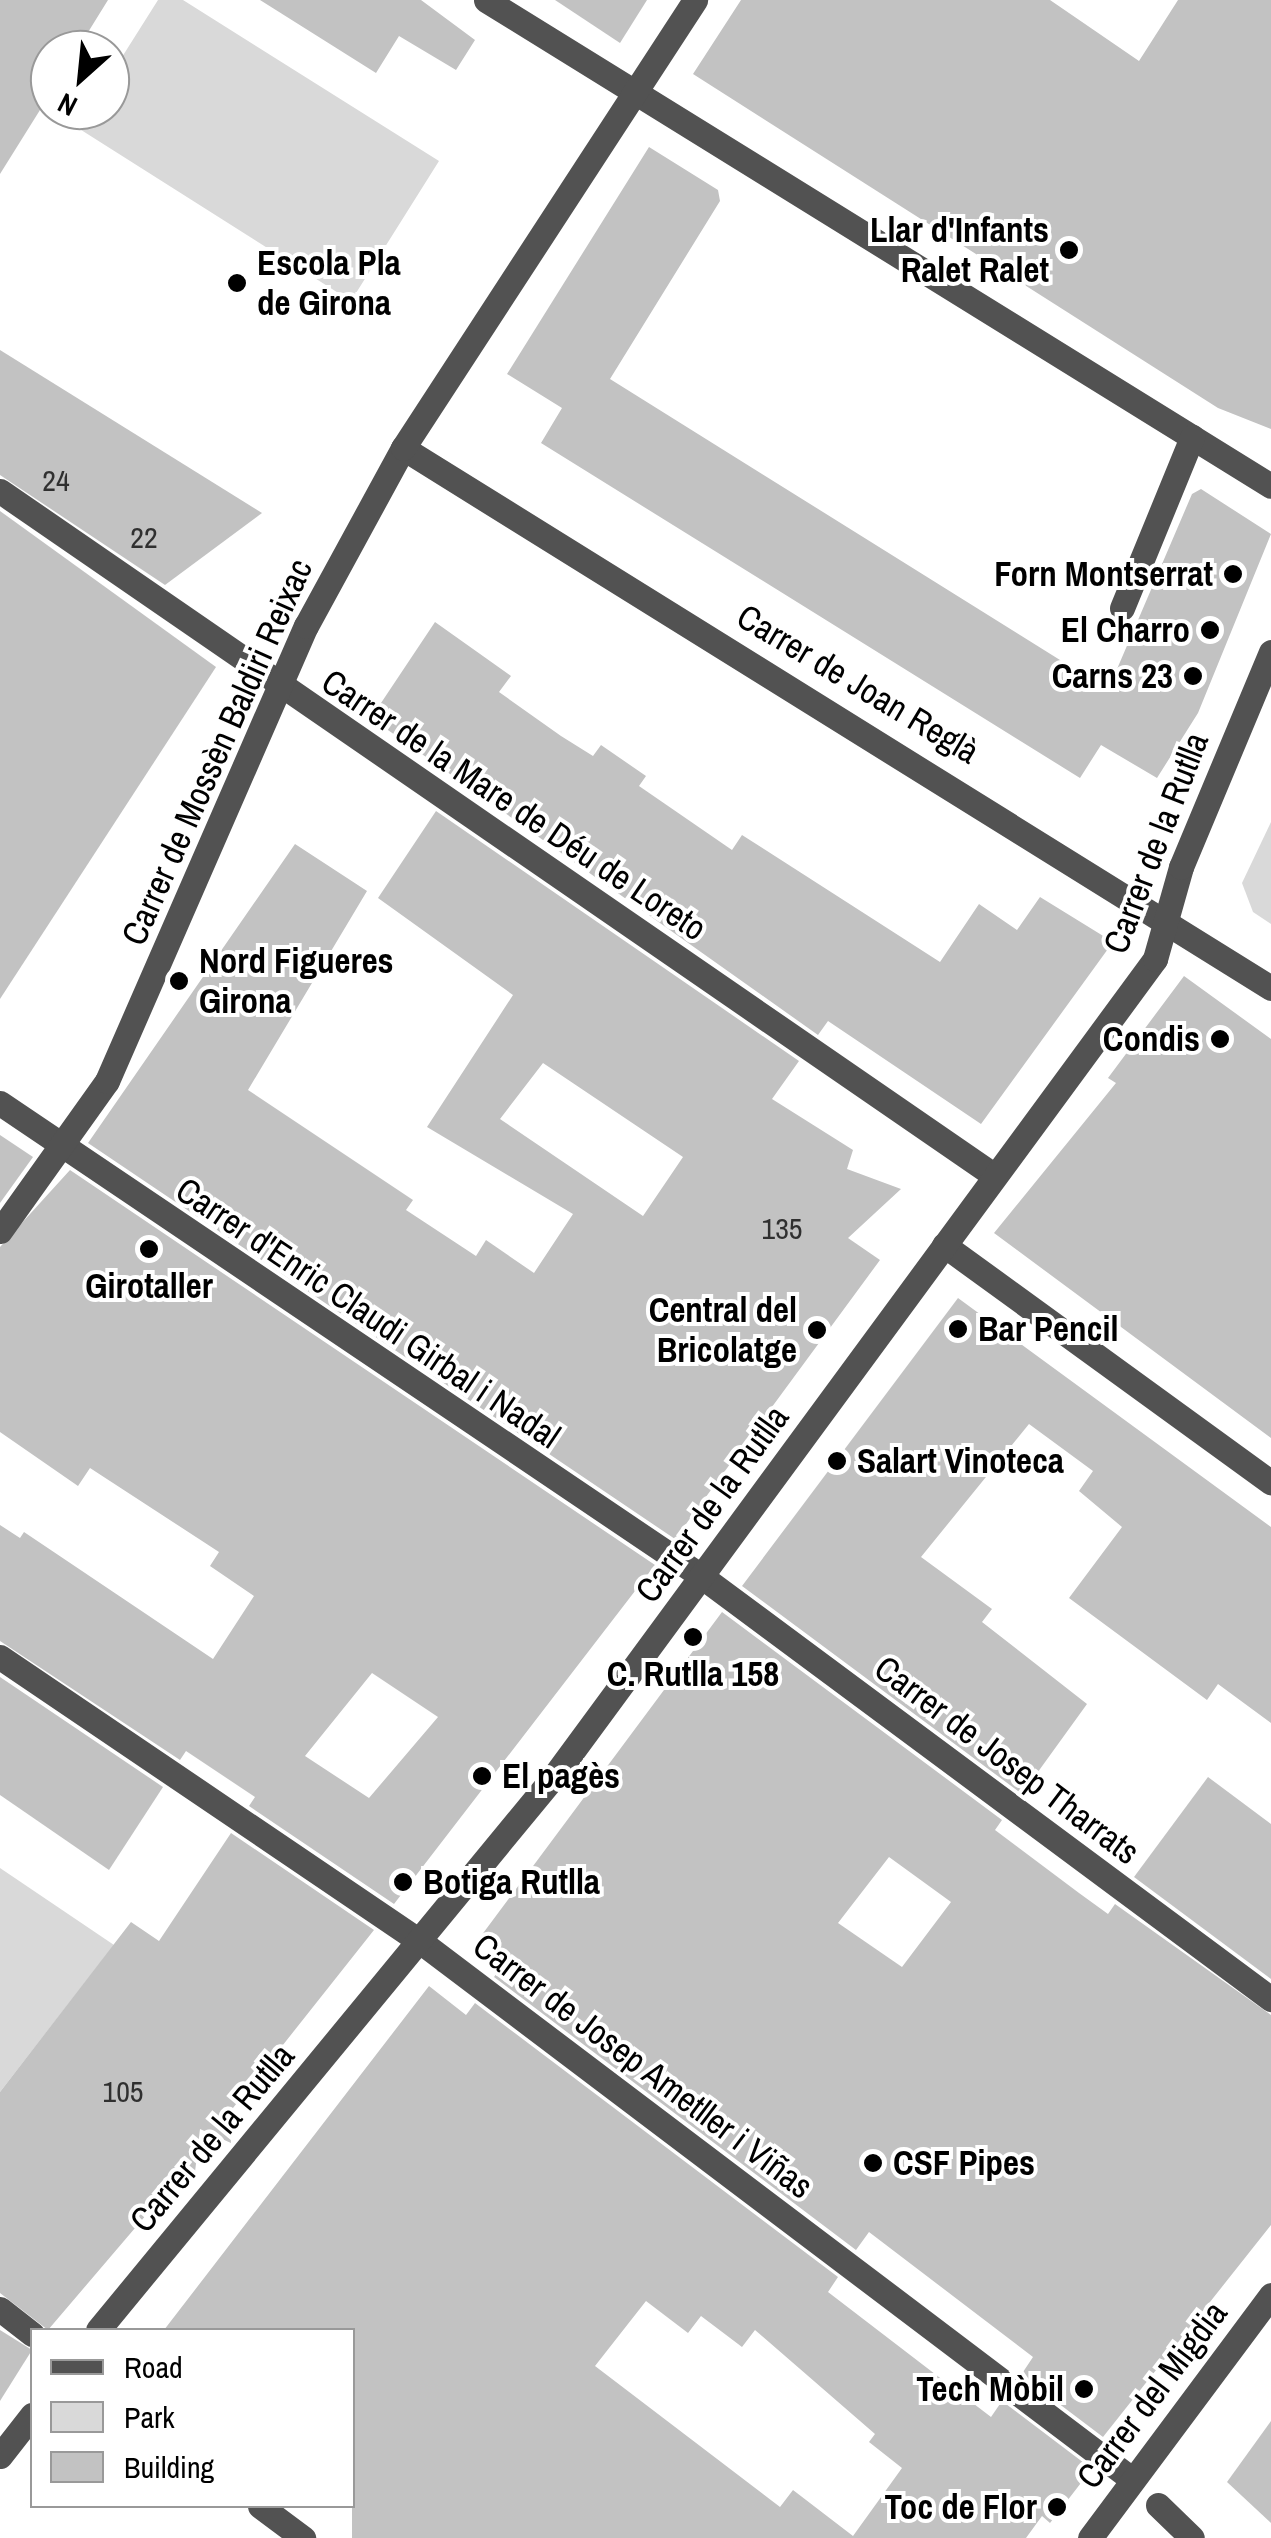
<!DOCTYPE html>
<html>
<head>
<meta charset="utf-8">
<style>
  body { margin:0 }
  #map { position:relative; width:1271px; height:2538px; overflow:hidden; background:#fff; font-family:"Archivo Narrow",sans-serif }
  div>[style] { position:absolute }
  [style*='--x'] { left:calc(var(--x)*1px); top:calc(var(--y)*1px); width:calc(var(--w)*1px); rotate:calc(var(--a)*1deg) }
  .green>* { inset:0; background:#d9d9d9 }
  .building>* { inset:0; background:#c2c2c2 }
  .minor>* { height:25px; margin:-12.5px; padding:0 12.5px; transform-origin:12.5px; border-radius:12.5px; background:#525252 }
  .dots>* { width:28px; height:28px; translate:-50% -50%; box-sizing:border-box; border:5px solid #fff; border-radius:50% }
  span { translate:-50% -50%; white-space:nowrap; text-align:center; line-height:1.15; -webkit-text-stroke:8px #fff; paint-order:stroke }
  .number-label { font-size:30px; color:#303030 }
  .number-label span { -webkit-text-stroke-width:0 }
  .poi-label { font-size:35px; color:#000; font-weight:700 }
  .right { translate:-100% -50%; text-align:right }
  .left { translate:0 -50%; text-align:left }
  .street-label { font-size:35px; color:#000 }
  .legend { position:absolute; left:30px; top:2328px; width:325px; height:180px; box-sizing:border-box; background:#fff; border:2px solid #999; margin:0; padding:12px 18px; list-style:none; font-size:30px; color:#000 }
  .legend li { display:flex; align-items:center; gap:20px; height:50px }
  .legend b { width:50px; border:2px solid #999 }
  .north { position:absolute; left:30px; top:30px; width:100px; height:100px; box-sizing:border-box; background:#fff; border:2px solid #999; border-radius:50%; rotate:207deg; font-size:28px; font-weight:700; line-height:40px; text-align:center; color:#000 }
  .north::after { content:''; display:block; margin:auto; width:35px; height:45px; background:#000; clip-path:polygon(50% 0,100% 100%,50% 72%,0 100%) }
</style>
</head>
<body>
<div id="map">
  <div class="green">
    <i style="clip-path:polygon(158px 0,183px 0,439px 161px,351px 301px,78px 128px,89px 110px,110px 110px,110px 76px)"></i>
    <i style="clip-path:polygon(1271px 822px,1271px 924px,1253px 912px,1242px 883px)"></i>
    <i style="clip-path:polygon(0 1868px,114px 1945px,0 2092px)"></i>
  </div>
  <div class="building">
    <i style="clip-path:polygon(0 0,108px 0,77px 50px,50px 50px,50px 94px,0 174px)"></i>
    <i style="clip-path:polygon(260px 0,421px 0,475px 40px,456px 70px,399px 36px,376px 73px)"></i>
    <i style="clip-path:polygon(555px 0,647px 0,620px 43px)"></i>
    <i style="clip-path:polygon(741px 0,1050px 0,1139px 61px,1178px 0,1271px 0,1271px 429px,1218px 408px,693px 74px)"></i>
    <i style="clip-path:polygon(649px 147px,718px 190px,720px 201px,610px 379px,1108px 690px,1192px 494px,1201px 489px,1271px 534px,1198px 713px,1157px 778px,1101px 745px,1080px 778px,541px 443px,562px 408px,507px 374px)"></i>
    <i style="clip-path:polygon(0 350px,262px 513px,165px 585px,0 475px)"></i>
    <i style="clip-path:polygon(0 511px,216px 667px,0 999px)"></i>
    <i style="clip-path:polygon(435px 622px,511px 676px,499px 692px,561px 736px,593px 756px,601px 745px,646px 776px,639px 786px,732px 850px,742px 835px,940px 962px,979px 904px,1017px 930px,1040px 897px,1113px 942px,981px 1124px,828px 1021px,818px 1035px,371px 718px)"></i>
    <i style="clip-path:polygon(evenodd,436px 811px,799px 1061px,772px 1099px,853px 1150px,847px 1169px,901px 1189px,848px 1238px,880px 1260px,675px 1539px,88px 1143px,295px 844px,367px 891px,248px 1090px,413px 1200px,406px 1210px,476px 1256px,486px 1240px,534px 1273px,573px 1214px,427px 1127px,513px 995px,378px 898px,436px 811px,543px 1063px,683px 1157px,643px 1216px,500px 1119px,543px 1063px)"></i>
    <i style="clip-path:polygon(1184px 976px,1271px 1039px,1271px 1438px,994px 1233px,1116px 1083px,1108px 1078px)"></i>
    <i style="clip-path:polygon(0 1135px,33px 1157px,0 1203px)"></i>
    <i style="clip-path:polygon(evenodd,70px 1170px,655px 1565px,394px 1904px,249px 1806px,255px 1797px,186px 1751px,180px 1760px,0 1641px,0 1525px,20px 1538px,24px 1532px,213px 1659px,254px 1596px,210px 1566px,219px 1552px,90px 1468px,78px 1486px,0 1432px,0 1247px,70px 1170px,372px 1673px,438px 1717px,369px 1798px,305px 1756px,372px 1673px)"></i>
    <i style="clip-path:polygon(958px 1298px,1271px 1527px,1271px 1723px,1218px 1684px,1207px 1700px,1069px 1598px,1122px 1527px,1079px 1491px,1093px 1471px,1029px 1424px,921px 1557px,992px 1609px,982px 1622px,1087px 1704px,1022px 1794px,742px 1586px)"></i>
    <i style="clip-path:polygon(evenodd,722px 1612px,1002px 1820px,995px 1830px,1079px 1893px,1108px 1914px,1115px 1904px,1271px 2015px,1271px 2225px,1103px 2437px,1021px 2375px,1033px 2357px,869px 2232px,856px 2250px,494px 1977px,509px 1956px,481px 1936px,722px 1612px,889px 1857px,951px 1902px,902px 1967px,838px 1923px,889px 1857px)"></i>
    <i style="clip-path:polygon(0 1677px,163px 1787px,109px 1870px,0 1795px)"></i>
    <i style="clip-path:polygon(1208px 1777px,1271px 1824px,1271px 1979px,1134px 1877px)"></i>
    <i style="clip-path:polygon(231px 1833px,374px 1930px,229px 2113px,231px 2143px,200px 2129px,195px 2172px,170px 2187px,48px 2330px,0 2293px,0 2092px,131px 1922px,159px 1941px)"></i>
    <i style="clip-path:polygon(evenodd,429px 1986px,466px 2015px,475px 2003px,838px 2277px,828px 2292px,991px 2417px,1002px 2401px,1084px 2463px,1076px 2474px,1084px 2479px,1050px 2523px,1042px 2516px,1026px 2538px,352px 2538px,352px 2330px,164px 2330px,429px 1986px,646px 2301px,688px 2333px,701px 2316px,742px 2347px,755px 2330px,875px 2434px,869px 2442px,902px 2468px,853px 2536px,793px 2490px,780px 2507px,595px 2366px,646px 2301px)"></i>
    <i style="clip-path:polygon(0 2330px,32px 2350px,0 2401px)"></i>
    <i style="clip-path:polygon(1271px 2421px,1271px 2523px,1227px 2482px)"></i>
  </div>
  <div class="minor">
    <i style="--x:486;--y:0;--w:923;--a:31.76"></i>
    <i style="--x:403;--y:448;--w:1022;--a:31.89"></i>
    <i style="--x:0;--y:491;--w:1204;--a:34.55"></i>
    <i style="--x:1122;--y:608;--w:185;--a:-67.7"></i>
    <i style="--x:0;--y:1103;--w:846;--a:34.01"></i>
    <i style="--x:701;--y:1576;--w:710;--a:36.58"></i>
    <i style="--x:0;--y:1231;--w:184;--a:-54.5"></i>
    <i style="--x:107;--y:1081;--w:497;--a:-66.4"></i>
    <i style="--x:306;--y:626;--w:203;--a:-61.4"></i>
    <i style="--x:403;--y:448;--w:535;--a:-56.9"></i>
    <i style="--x:944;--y:1245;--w:404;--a:36"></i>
    <i style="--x:0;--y:1657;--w:508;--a:34.1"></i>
    <i style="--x:421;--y:1942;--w:892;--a:37.08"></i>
    <i style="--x:0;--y:2309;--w:41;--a:38"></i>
    <i style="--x:98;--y:2330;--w:719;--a:-50.53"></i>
    <i style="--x:555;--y:1775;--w:1013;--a:-53.67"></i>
    <i style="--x:1155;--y:959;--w:96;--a:-74.2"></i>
    <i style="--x:1181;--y:867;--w:233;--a:-67.3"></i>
    <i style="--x:0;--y:2456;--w:52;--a:-52"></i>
    <i style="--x:1158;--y:2505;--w:47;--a:44.1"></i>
    <i style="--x:260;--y:2506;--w:54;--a:36.7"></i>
    <i style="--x:1090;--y:2538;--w:303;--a:-53.3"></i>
  </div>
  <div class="dots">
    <i style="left:1069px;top:250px;background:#000"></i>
    <i style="left:237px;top:283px;background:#000"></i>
    <i style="left:1233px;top:574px;background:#000"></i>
    <i style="left:1210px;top:630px;background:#000"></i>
    <i style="left:1193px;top:676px;background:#000"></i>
    <i style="left:179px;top:981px;background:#000"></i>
    <i style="left:1220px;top:1039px;background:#000"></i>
    <i style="left:149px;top:1249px;background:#000"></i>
    <i style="left:958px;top:1329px;background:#000"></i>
    <i style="left:817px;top:1330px;background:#000"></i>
    <i style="left:837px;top:1461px;background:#000"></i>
    <i style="left:693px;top:1637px;background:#000"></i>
    <i style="left:482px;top:1776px;background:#000"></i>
    <i style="left:403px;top:1882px;background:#000"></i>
    <i style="left:873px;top:2163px;background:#000"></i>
    <i style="left:1084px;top:2389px;background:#000"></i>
    <i style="left:1057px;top:2507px;background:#000"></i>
  </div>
  <div class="number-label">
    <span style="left:56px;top:480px">24</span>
    <span style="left:144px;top:537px">22</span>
    <span style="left:782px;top:1228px">135</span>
    <span style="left:123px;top:2091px">105</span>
  </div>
  <div class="poi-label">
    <span class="right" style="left:1049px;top:250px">Llar d'Infants<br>Ralet Ralet</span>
    <span class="left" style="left:257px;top:283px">Escola Pla<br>de Girona</span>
    <span class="right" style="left:1213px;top:574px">Forn Montserrat</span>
    <span class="right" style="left:1190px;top:630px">El Charro</span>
    <span class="right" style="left:1173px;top:676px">Carns 23</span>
    <span class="left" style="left:199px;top:981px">Nord Figueres<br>Girona</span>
    <span class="right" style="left:1200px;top:1039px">Condis</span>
    <span style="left:149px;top:1286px">Girotaller</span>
    <span class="right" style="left:797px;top:1330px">Central del<br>Bricolatge</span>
    <span class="left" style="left:978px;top:1329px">Bar Pencil</span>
    <span class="left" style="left:857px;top:1461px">Salart Vinoteca</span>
    <span style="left:693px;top:1674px">C. Rutlla 158</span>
    <span class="left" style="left:502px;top:1776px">El pagès</span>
    <span class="left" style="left:423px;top:1882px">Botiga Rutlla</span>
    <span class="left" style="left:893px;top:2163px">CSF Pipes</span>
    <span class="right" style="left:1064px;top:2389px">Tech Mòbil</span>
    <span class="right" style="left:1037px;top:2507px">Toc de Flor</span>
  </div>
  <div class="street-label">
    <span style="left:858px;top:684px;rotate:31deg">Carrer de Joan Reglà</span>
    <span style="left:217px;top:752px;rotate:-66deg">Carrer de Mossèn Baldiri Reixac</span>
    <span style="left:514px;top:805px;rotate:34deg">Carrer de la Mare de Déu de Loreto</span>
    <span style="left:1156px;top:843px;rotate:-69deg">Carrer de la Rutlla</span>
    <span style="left:368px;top:1313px;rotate:34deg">Carrer d'Enric Claudi Girbal i Nadal</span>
    <span style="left:712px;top:1504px;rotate:-54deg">Carrer de la Rutlla</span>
    <span style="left:1007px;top:1760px;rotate:37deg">Carrer de Josep Tharrats</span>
    <span style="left:643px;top:2066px;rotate:37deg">Carrer de Josep Ametller i Viñas</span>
    <span style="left:212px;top:2138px;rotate:-50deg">Carrer de la Rutlla</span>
    <span style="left:1152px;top:2395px;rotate:-53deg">Carrer del Migdia</span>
  </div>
  <ul class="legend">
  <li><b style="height:12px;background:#525252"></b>Road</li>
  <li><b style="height:28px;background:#d9d9d9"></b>Park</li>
  <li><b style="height:28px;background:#c2c2c2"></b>Building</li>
  </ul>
  <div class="north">N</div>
</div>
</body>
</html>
